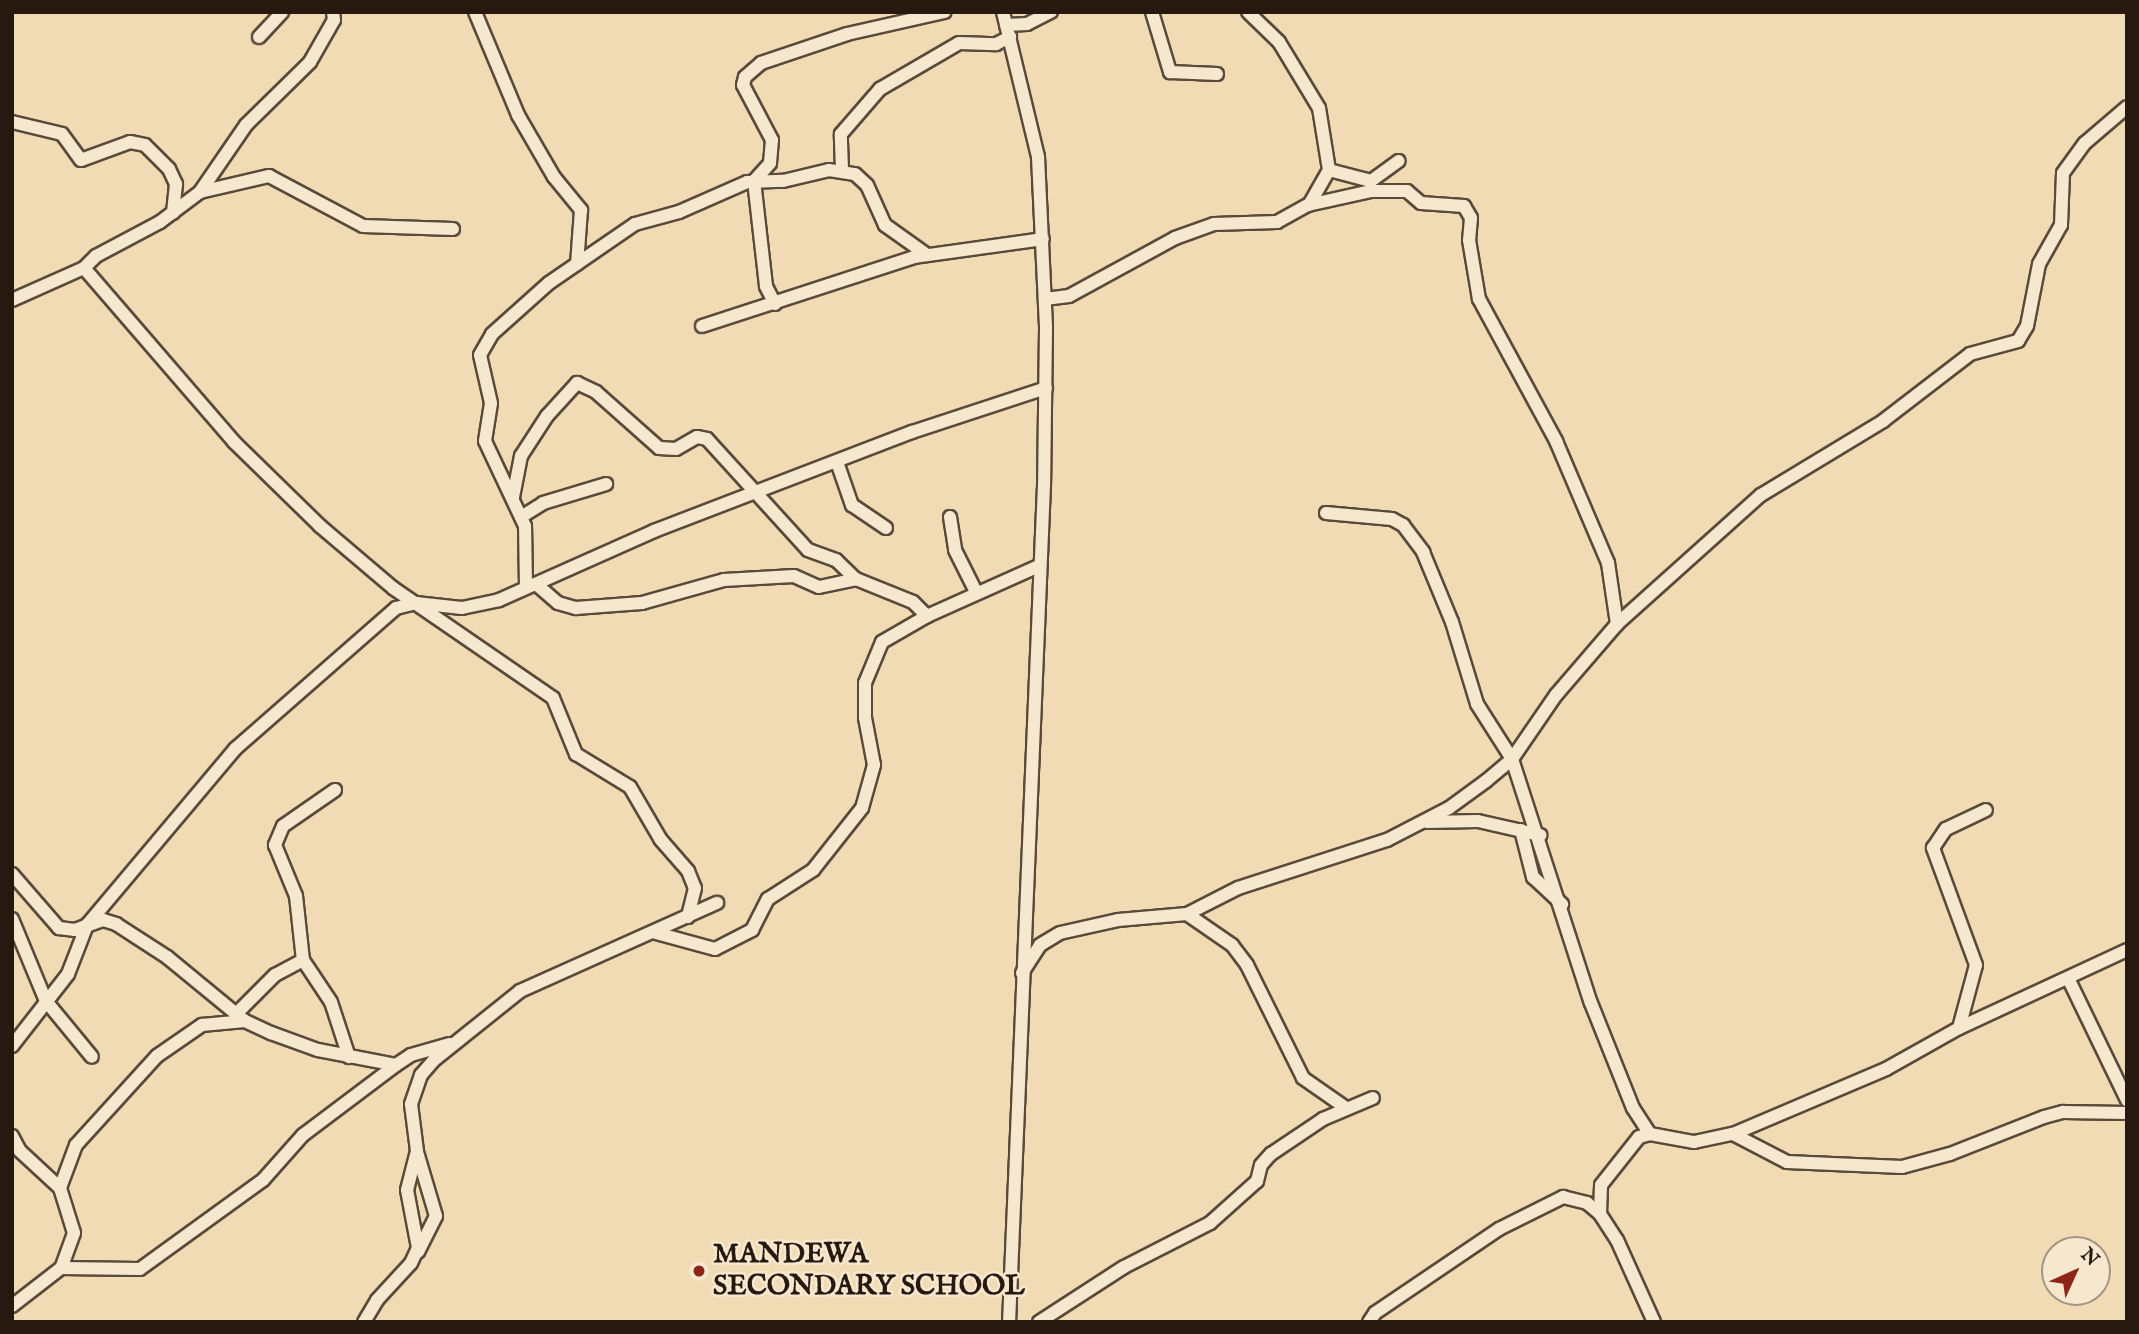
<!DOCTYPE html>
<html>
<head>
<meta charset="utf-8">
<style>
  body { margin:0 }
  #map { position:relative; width:2139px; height:1334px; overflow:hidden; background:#f1dbb5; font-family:"IM FELL English",serif }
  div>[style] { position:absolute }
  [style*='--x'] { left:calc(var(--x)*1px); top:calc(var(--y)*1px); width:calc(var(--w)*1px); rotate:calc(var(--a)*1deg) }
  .roads { filter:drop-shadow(2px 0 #5a4a39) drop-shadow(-2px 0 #5a4a39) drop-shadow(0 2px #5a4a39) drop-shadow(0 -2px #5a4a39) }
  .minor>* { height:12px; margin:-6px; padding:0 6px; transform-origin:6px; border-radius:6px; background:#f6e8cf }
  .dots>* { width:19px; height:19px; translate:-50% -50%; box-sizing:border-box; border:4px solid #f6e8cf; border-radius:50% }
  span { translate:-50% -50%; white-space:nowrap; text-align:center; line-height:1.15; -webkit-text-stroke:5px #f6e8cf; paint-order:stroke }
  .poi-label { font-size:28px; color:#281910; font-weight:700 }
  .left { translate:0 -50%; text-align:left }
  .frame { position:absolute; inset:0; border:14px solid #281910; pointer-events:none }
  .north { position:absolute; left:2041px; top:1236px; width:70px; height:70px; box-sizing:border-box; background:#f6e8cf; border:2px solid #a49583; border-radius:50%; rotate:45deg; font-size:19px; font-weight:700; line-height:28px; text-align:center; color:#281910 }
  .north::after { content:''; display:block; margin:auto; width:24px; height:32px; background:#8f2418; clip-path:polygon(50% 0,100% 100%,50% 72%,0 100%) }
</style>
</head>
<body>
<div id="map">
  <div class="roads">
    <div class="minor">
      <i style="--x:475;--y:12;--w:112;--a:67.3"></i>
      <i style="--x:518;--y:115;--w:72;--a:59.9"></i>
      <i style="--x:554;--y:177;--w:43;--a:50.7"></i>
      <i style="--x:581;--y:210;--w:54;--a:94.2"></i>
      <i style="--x:1003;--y:12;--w:149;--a:76.4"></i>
      <i style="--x:1038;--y:157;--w:171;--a:87.3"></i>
      <i style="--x:1046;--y:328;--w:157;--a:90.7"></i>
      <i style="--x:1044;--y:485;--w:838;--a:92.39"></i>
      <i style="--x:1152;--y:12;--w:63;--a:73.3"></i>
      <i style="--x:1170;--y:72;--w:47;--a:2.4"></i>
      <i style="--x:1248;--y:12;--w:43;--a:44.1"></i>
      <i style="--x:1279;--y:42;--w:77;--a:58.8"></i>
      <i style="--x:1319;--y:108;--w:63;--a:80.8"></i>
      <i style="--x:1329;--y:170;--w:40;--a:119.7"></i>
      <i style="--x:1006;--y:25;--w:21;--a:-3"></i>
      <i style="--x:1027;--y:24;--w:27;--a:-27"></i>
      <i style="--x:259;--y:37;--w:34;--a:-47"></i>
      <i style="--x:12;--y:122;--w:51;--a:13.5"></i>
      <i style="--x:62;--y:134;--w:32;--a:54"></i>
      <i style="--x:81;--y:160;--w:52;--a:-20.2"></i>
      <i style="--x:130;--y:142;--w:15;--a:11"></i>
      <i style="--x:145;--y:145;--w:34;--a:45"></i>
      <i style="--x:169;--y:169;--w:17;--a:65"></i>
      <i style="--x:176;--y:184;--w:29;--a:96"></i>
      <i style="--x:842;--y:170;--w:36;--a:-92"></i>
      <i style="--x:841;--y:134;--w:60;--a:-49.1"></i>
      <i style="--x:880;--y:89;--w:91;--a:-30.2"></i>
      <i style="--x:959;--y:43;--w:37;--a:2"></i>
      <i style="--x:996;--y:44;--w:16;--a:-27"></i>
      <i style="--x:1329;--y:170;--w:43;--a:14.7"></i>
      <i style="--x:1371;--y:181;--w:34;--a:-36"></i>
      <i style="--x:200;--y:192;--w:71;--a:-13.1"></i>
      <i style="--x:269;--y:176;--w:106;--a:28"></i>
      <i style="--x:363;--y:226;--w:90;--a:1.9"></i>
      <i style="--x:84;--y:268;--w:230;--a:49.2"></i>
      <i style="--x:234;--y:442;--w:120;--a:44.3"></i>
      <i style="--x:320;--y:526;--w:96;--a:40.3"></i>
      <i style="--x:393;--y:588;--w:194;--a:34.5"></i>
      <i style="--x:553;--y:698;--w:61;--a:67.7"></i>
      <i style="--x:576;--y:754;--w:63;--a:31.4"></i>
      <i style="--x:630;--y:787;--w:61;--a:59.7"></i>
      <i style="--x:661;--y:840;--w:41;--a:48.9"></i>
      <i style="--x:688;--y:871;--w:18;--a:68"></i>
      <i style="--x:695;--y:888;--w:30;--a:104"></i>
      <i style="--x:1045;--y:299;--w:24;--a:-7"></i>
      <i style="--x:1069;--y:296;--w:121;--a:-28.7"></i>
      <i style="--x:1175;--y:238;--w:41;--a:-19.7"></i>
      <i style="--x:1214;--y:224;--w:63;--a:-1.8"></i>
      <i style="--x:1277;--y:222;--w:35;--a:-29"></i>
      <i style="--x:1308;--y:205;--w:65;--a:-12.5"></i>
      <i style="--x:1371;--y:191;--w:36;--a:0"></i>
      <i style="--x:1407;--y:191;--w:18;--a:41"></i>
      <i style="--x:1421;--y:203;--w:43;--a:4"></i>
      <i style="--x:1464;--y:206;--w:14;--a:60"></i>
      <i style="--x:1471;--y:218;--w:22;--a:95"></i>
      <i style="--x:1469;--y:240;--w:60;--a:80.4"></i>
      <i style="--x:1479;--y:299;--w:162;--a:61.5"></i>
      <i style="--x:1556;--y:441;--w:133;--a:66.9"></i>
      <i style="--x:1608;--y:563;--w:62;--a:81.6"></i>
      <i style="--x:12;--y:300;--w:79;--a:-24"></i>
      <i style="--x:84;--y:268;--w:17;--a:-45"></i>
      <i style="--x:96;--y:256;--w:72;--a:-28"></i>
      <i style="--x:160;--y:222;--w:50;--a:-36.9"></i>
      <i style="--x:200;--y:192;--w:81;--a:-55.5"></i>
      <i style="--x:246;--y:125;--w:90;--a:-44.5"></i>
      <i style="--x:310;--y:62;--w:48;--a:-60.3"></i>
      <i style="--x:334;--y:20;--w:8;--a:-97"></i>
      <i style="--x:775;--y:304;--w:20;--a:-117"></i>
      <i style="--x:766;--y:286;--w:106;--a:-96.5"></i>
      <i style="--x:754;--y:181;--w:24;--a:-48"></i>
      <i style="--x:770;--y:163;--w:23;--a:-85"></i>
      <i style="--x:772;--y:140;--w:62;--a:-117.8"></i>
      <i style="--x:743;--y:85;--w:8;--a:-76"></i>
      <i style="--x:745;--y:77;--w:21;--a:-41"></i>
      <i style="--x:761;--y:63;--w:91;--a:-18.6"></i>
      <i style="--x:847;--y:34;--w:100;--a:-12.7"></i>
      <i style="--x:702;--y:326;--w:223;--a:-18"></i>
      <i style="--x:914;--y:257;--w:130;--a:-7.9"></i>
      <i style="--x:837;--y:462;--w:46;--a:70.8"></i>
      <i style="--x:852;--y:505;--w:41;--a:34.1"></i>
      <i style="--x:513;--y:497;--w:42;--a:-79"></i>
      <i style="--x:521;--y:456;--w:48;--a:-57"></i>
      <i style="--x:547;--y:416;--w:45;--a:-47.7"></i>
      <i style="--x:577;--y:383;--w:21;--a:25"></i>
      <i style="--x:596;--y:392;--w:84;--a:41.6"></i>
      <i style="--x:659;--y:448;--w:17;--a:3"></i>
      <i style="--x:676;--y:449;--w:24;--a:-30"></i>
      <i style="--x:697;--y:437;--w:10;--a:11"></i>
      <i style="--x:707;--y:439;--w:150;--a:47.7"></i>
      <i style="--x:808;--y:550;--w:30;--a:20"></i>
      <i style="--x:836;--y:560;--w:28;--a:44"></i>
      <i style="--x:856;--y:579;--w:61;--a:22"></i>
      <i style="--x:913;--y:602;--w:20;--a:45"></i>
      <i style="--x:1326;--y:513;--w:66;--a:5.2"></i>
      <i style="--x:1392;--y:519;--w:13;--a:29"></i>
      <i style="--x:1403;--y:525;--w:34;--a:53"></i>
      <i style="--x:1423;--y:552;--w:76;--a:67.5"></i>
      <i style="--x:1452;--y:622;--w:86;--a:73"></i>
      <i style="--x:1477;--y:704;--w:65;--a:57.5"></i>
      <i style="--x:1512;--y:759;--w:256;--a:72.1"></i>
      <i style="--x:1591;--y:1003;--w:113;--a:68.2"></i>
      <i style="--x:1633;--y:1108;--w:31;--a:57"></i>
      <i style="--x:1650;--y:1134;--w:45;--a:10.3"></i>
      <i style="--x:1694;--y:1142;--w:40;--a:-12"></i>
      <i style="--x:1733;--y:1134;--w:166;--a:-23"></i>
      <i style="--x:1886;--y:1069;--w:84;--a:-29.3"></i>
      <i style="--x:1959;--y:1028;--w:185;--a:-24.9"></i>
      <i style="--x:521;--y:517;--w:26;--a:-32"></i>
      <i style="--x:543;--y:503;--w:66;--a:-16.8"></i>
      <i style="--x:950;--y:517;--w:33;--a:81"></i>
      <i style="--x:955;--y:550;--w:47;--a:63.4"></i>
      <i style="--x:536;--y:584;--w:29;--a:41"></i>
      <i style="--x:558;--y:603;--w:19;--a:16"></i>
      <i style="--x:576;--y:608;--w:66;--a:-4.3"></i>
      <i style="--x:642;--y:603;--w:85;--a:-15.7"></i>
      <i style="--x:724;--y:580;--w:70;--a:-3.3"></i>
      <i style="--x:794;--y:576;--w:27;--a:24"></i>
      <i style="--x:819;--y:587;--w:38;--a:-12"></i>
      <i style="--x:526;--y:587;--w:61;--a:-90.9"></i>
      <i style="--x:525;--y:526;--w:94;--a:-115.2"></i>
      <i style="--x:485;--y:441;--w:38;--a:-81"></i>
      <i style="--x:491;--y:403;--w:49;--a:-102.9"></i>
      <i style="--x:480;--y:355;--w:24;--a:-60"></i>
      <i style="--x:492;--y:334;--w:76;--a:-41.8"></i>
      <i style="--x:549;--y:283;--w:104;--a:-34.5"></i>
      <i style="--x:635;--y:224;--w:46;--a:-15.3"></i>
      <i style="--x:679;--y:212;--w:74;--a:-23.8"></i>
      <i style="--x:747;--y:182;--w:36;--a:-2"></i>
      <i style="--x:783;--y:181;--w:47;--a:-13.4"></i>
      <i style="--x:829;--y:170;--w:26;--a:9"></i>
      <i style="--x:855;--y:174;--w:16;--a:43"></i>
      <i style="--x:867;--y:185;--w:44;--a:65.8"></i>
      <i style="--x:885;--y:225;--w:52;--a:35.5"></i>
      <i style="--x:335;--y:790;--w:63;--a:145.3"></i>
      <i style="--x:283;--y:826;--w:21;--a:113"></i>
      <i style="--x:275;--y:845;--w:55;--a:67.6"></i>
      <i style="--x:296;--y:896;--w:64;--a:83.8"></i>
      <i style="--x:303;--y:960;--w:50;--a:56.3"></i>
      <i style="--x:331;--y:1002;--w:58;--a:71.9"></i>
      <i style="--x:1427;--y:822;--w:51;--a:-1.1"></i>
      <i style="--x:1478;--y:821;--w:64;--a:12.7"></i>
      <i style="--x:1521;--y:830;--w:49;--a:75.7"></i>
      <i style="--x:1533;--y:877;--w:40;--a:43"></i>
      <i style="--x:12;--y:874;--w:72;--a:49"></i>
      <i style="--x:59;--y:928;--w:16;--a:7"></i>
      <i style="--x:75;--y:930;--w:30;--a:-20"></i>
      <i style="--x:103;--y:920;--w:14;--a:17"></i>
      <i style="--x:116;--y:924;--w:61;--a:32.9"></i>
      <i style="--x:167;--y:957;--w:101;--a:39.4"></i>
      <i style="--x:245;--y:1021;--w:29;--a:25"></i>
      <i style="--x:271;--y:1033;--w:50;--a:19.9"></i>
      <i style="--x:318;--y:1050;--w:79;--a:10.9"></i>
      <i style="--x:396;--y:1065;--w:18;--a:-34"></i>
      <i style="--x:411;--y:1055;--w:40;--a:-16"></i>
      <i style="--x:1187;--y:914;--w:55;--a:34.6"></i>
      <i style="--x:1232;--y:945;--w:25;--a:53"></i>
      <i style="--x:1247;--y:965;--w:126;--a:63.6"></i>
      <i style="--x:1303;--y:1078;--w:52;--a:34.9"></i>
      <i style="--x:12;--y:919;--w:89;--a:67.5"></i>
      <i style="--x:46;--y:1001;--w:72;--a:50.6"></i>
      <i style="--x:656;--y:933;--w:61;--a:15.2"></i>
      <i style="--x:715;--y:949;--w:42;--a:-27.2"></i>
      <i style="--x:752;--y:930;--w:35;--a:-63"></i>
      <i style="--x:768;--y:899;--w:54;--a:-32.8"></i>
      <i style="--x:813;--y:870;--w:79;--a:-51.7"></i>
      <i style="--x:862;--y:808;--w:45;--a:-74.4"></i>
      <i style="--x:874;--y:765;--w:48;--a:-100.8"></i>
      <i style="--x:865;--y:718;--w:35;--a:-90"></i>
      <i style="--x:865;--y:683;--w:44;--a:-67.5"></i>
      <i style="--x:882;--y:642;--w:52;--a:-30"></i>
      <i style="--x:927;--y:616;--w:123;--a:-24.1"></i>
      <i style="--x:1022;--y:973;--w:33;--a:-57"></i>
      <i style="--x:1040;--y:945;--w:23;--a:-31"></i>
      <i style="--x:1060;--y:933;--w:59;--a:-12.6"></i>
      <i style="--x:1118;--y:920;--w:69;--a:-5"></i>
      <i style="--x:1187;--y:914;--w:57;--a:-27"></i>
      <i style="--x:1238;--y:888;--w:157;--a:-17.9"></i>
      <i style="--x:1387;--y:840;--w:70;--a:-27.3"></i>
      <i style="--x:1449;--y:808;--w:46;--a:-36.1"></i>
      <i style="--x:1486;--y:781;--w:34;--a:-40"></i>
      <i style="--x:1512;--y:759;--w:78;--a:-55.5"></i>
      <i style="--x:1556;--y:695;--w:94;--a:-49.3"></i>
      <i style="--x:1617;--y:624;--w:193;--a:-41.9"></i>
      <i style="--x:1761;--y:495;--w:143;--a:-31.2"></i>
      <i style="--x:1883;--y:421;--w:110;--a:-37.6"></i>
      <i style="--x:1970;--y:354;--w:50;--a:-15.2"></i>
      <i style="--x:2018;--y:341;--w:17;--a:-59"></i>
      <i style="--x:2027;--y:326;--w:63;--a:-79"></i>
      <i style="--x:2039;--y:264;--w:45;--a:-60.6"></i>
      <i style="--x:2061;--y:225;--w:52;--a:-87.8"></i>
      <i style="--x:2063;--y:173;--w:37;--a:-54"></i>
      <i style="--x:2085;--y:143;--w:55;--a:-40.6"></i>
      <i style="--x:2068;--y:978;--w:136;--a:64.2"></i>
      <i style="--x:236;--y:1014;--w:55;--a:-45"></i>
      <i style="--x:275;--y:975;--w:32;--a:-28"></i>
      <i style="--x:1959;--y:1028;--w:65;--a:-74.9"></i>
      <i style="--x:1976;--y:965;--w:125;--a:-110.2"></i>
      <i style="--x:1933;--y:848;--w:23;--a:-56"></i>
      <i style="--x:1946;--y:829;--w:44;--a:-25.4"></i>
      <i style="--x:12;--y:1046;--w:91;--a:-52.1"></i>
      <i style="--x:68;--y:974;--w:53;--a:-68.8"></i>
      <i style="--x:87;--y:925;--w:230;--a:-49.9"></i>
      <i style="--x:235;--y:749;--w:214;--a:-41.2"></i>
      <i style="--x:396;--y:608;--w:21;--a:-14"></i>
      <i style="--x:416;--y:603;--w:46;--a:6.2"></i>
      <i style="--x:462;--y:608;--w:38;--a:-12"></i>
      <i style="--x:499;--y:600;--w:170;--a:-24"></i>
      <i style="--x:654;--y:531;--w:276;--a:-21"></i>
      <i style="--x:912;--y:432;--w:141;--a:-18.2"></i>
      <i style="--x:1733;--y:1134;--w:61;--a:27.4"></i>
      <i style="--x:1787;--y:1162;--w:115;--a:2.5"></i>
      <i style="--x:1902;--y:1167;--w:50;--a:-15.2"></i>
      <i style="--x:1950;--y:1154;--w:101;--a:-21.5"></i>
      <i style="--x:2044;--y:1117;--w:20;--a:-15"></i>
      <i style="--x:2063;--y:1112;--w:64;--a:0.9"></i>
      <i style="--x:12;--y:1136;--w:17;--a:62"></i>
      <i style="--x:20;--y:1151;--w:54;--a:42.8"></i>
      <i style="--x:60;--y:1188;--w:47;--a:72.7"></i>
      <i style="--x:74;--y:1233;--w:37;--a:110"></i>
      <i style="--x:61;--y:1268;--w:62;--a:142.2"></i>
      <i style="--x:417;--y:1152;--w:67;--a:73.5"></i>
      <i style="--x:436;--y:1216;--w:40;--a:116.6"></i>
      <i style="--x:60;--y:1188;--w:46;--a:-69.6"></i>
      <i style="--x:76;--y:1145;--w:120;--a:-47.7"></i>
      <i style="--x:157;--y:1056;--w:55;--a:-34.6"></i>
      <i style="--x:202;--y:1025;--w:43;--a:-5.3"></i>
      <i style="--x:1600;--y:1214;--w:29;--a:-88"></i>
      <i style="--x:1601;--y:1185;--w:61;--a:-51.6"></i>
      <i style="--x:1639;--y:1137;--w:11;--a:-15"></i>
      <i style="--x:61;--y:1268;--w:79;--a:0.7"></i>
      <i style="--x:140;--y:1269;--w:152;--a:-35.9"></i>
      <i style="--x:263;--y:1180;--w:60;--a:-48.4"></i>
      <i style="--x:303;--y:1135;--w:116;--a:-37"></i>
      <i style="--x:364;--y:1322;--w:26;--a:-59"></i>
      <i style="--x:377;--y:1300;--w:50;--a:-47.4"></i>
      <i style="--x:411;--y:1263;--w:17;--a:-65"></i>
      <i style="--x:418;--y:1248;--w:59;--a:-100.7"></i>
      <i style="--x:407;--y:1190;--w:40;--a:-75.6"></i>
      <i style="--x:417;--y:1151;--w:47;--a:-97.3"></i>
      <i style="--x:411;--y:1104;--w:31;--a:-71"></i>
      <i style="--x:421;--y:1075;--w:20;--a:-49"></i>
      <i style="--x:434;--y:1060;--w:110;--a:-38.7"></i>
      <i style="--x:520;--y:991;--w:216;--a:-24.1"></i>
      <i style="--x:1039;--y:1322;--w:101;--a:-32.9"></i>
      <i style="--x:1124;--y:1267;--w:97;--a:-27.1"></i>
      <i style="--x:1210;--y:1223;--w:63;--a:-41.8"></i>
      <i style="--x:1257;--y:1181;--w:16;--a:-76"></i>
      <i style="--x:1261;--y:1165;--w:15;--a:-48"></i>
      <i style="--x:1271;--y:1154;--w:63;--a:-33.9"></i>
      <i style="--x:1323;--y:1119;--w:54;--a:-22.8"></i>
      <i style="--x:1369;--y:1322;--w:11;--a:-56"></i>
      <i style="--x:1375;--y:1313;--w:150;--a:-34.1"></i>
      <i style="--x:1499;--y:1229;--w:72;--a:-26.6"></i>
      <i style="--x:1563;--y:1197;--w:25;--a:14"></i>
      <i style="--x:1587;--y:1203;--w:17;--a:40"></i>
      <i style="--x:1600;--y:1214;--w:31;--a:57"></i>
      <i style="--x:1617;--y:1240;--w:90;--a:65.7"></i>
    </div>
  </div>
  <div class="dots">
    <i style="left:699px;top:1271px;background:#8f2418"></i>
  </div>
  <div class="poi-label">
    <span class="left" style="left:713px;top:1271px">MANDEWA<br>SECONDARY SCHOOL</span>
  </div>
  <div class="frame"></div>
  <div class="north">N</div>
</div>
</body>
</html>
